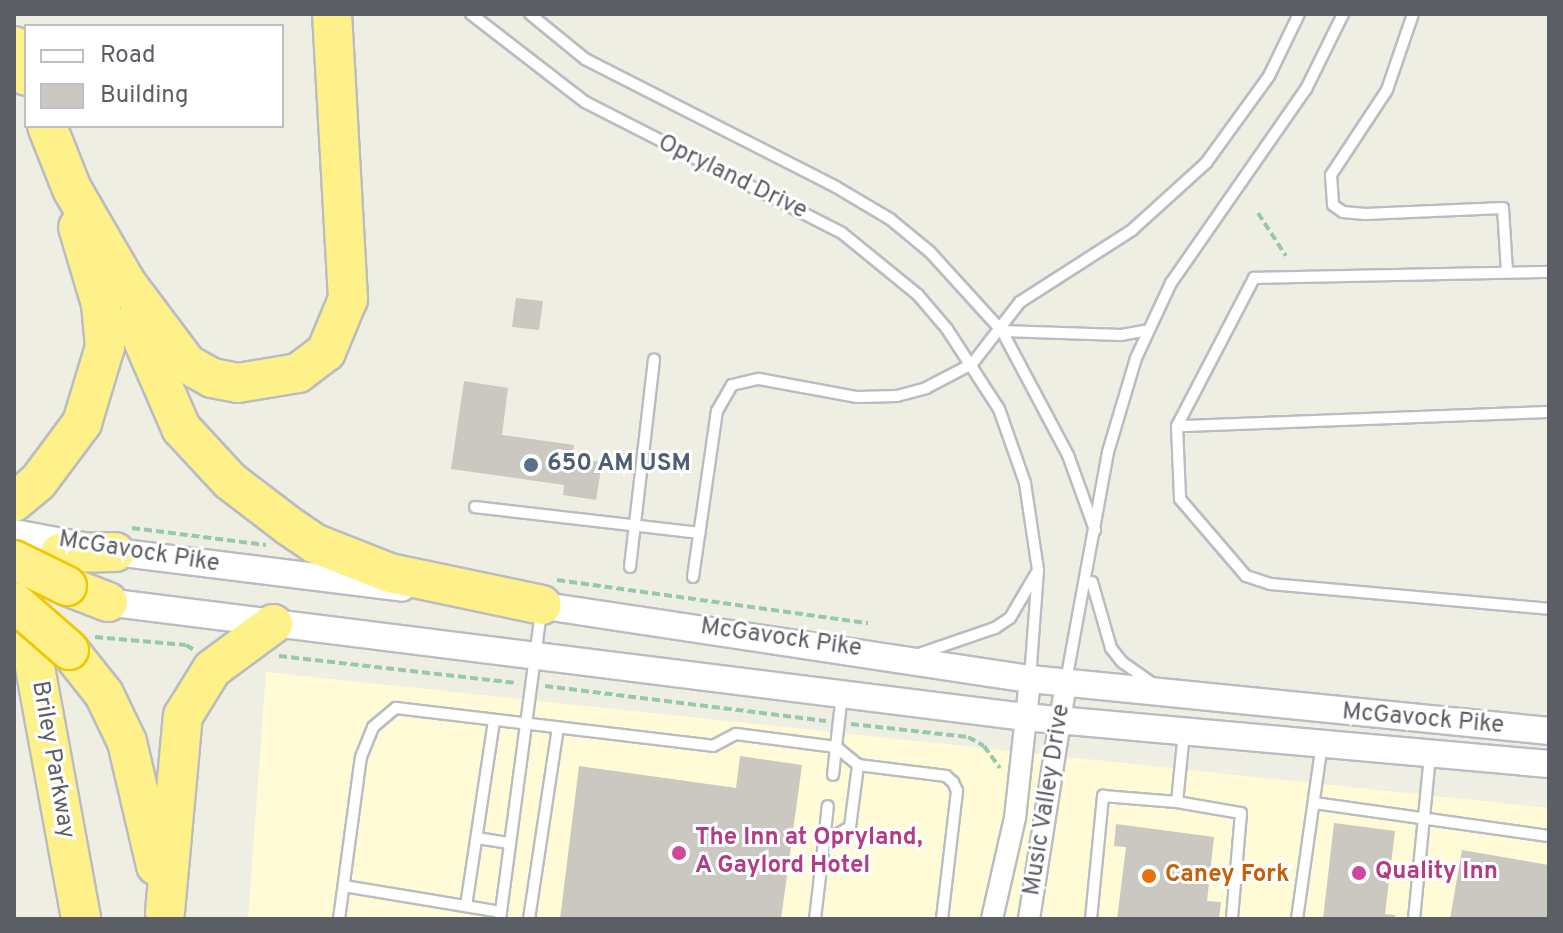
<!DOCTYPE html>
<html>
<head>
<meta charset="utf-8">
<style>
  body { margin:0 }
  #map { position:relative; width:1563px; height:933px; overflow:hidden; background:#efeee3; font-family:Overpass,sans-serif }
  div>[style] { position:absolute }
  [style*='--x'] { left:calc(var(--x)*1px); top:calc(var(--y)*1px); width:calc(var(--w)*1px); rotate:calc(var(--a)*1deg) }
  .commercial>* { inset:0; background:#fffbd7 }
  .building>* { inset:0; background:#cac8c0 }
  .path>* { height:4px; margin-top:-2px; transform-origin:0; background:repeating-linear-gradient(90deg,#96c9ab 0 8px,transparent 0 12px) }
  .roads { filter:drop-shadow(2px 0 #babcc2) drop-shadow(-2px 0 #babcc2) drop-shadow(0 2px #babcc2) drop-shadow(0 -2px #babcc2) }
  .service>* { height:10px; margin:-5px; padding:0 5px; transform-origin:5px; border-radius:5px; background:#fff }
  .minor>* { height:20px; margin:-10px; padding:0 10px; transform-origin:10px; border-radius:10px; background:#fff }
  .tertiary>* { height:26px; margin:-13px; padding:0 13px; transform-origin:13px; border-radius:13px; background:#fff }
  .motorway>* { height:38px; margin:-19px; padding:0 19px; transform-origin:19px; border-radius:19px; background:#fff189 }
  .bridges { filter:drop-shadow(2px 0 #f1c700) drop-shadow(-2px 0 #f1c700) drop-shadow(0 2px #f1c700) drop-shadow(0 -2px #f1c700) }
  .motorway-bridge>* { height:38px; margin:-19px; padding:0 19px; transform-origin:19px; border-radius:19px; background:#fff189 }
  .dots>* { width:22px; height:22px; translate:-50% -50%; box-sizing:border-box; border:4px solid #fff; border-radius:50% }
  span { translate:-50% -50%; white-space:nowrap; text-align:center; line-height:1.15; -webkit-text-stroke:6px #fff; paint-order:stroke }
  .street-label { font-size:24px; color:#5b5e64 }
  .service-label { font-size:24px; color:#4e5e75; font-weight:700 }
  .left { translate:0 -50%; text-align:left }
  .hotel-label { font-size:24px; color:#b23c85; font-weight:700 }
  .food-label { font-size:24px; color:#c56008; font-weight:700 }
  .frame { position:absolute; inset:0; border:16px solid #5b5e64; pointer-events:none }
  .legend { position:absolute; left:24px; top:24px; width:260px; height:104px; box-sizing:border-box; background:#fff; border:2px solid #bdbfc1; margin:0; padding:10px 14px; list-style:none; font-size:24px; color:#5b5e64 }
  .legend li { display:flex; align-items:center; gap:16px; height:40px }
  .legend b { width:40px; border:2px solid #bdbfc1 }
</style>
</head>
<body>
<div id="map">
  <div class="commercial">
    <i style="clip-path:polygon(266px 672px,1549px 808px,1549px 919px,248px 919px)"></i>
  </div>
  <div class="building">
    <i style="clip-path:polygon(516px 298px,543px 301px,539px 330px,512px 327px)"></i>
    <i style="clip-path:polygon(464px 381px,508px 388px,502px 435px,574px 445px,572px 458px,602px 462px,596px 500px,563px 495px,564px 485px,451px 469px)"></i>
    <i style="clip-path:polygon(740px 756px,802px 765px,781px 919px,560px 919px,579px 766px,736px 788px)"></i>
    <i style="clip-path:polygon(1334px 823px,1395px 831px,1385px 914px,1395px 915px,1395px 919px,1323px 919px)"></i>
    <i style="clip-path:polygon(1116px 824px,1214px 837px,1207px 901px,1221px 902px,1219px 919px,1117px 919px,1126px 847px,1114px 846px)"></i>
    <i style="clip-path:polygon(1462px 850px,1549px 865px,1549px 919px,1450px 919px)"></i>
  </div>
  <div class="path">
    <i style="--x:1258;--y:213;--w:51;--a:56.9"></i>
    <i style="--x:132;--y:528;--w:135;--a:7.2"></i>
    <i style="--x:557;--y:580;--w:314;--a:7.9"></i>
    <i style="--x:95;--y:637;--w:91;--a:5"></i>
    <i style="--x:186;--y:645;--w:9;--a:32"></i>
    <i style="--x:279;--y:656;--w:240;--a:6.5"></i>
    <i style="--x:545;--y:686;--w:283;--a:7.1"></i>
    <i style="--x:851;--y:724;--w:118;--a:6.3"></i>
    <i style="--x:968;--y:737;--w:18;--a:29"></i>
    <i style="--x:984;--y:746;--w:27;--a:54"></i>
  </div>
  <div class="roads">
    <div class="service">
      <i style="--x:471;--y:14;--w:144;--a:37.7"></i>
      <i style="--x:585;--y:102;--w:288;--a:27"></i>
      <i style="--x:842;--y:233;--w:98;--a:39.2"></i>
      <i style="--x:918;--y:295;--w:45;--a:49.5"></i>
      <i style="--x:947;--y:329;--w:95;--a:57"></i>
      <i style="--x:999;--y:409;--w:78;--a:70.6"></i>
      <i style="--x:1025;--y:483;--w:88;--a:81.5"></i>
      <i style="--x:1038;--y:570;--w:108;--a:94.2"></i>
      <i style="--x:530;--y:14;--w:71;--a:39.3"></i>
      <i style="--x:585;--y:59;--w:282;--a:27"></i>
      <i style="--x:836;--y:187;--w:63;--a:30.7"></i>
      <i style="--x:890;--y:219;--w:52;--a:39.5"></i>
      <i style="--x:930;--y:252;--w:107;--a:47.7"></i>
      <i style="--x:1002;--y:331;--w:140;--a:62"></i>
      <i style="--x:1068;--y:455;--w:80;--a:70.2"></i>
      <i style="--x:1413;--y:14;--w:80;--a:108.9"></i>
      <i style="--x:1387;--y:90;--w:102;--a:123.4"></i>
      <i style="--x:1331;--y:175;--w:30;--a:86"></i>
      <i style="--x:1333;--y:205;--w:12;--a:35"></i>
      <i style="--x:1343;--y:212;--w:22;--a:5"></i>
      <i style="--x:1365;--y:214;--w:138;--a:-2.5"></i>
      <i style="--x:1503;--y:208;--w:63;--a:86.4"></i>
      <i style="--x:1002;--y:331;--w:119;--a:1.9"></i>
      <i style="--x:1121;--y:335;--w:27;--a:-10"></i>
      <i style="--x:1549;--y:412;--w:372;--a:177.8"></i>
      <i style="--x:1177;--y:426;--w:73;--a:87.6"></i>
      <i style="--x:1180;--y:499;--w:101;--a:49.4"></i>
      <i style="--x:1246;--y:576;--w:25;--a:18"></i>
      <i style="--x:1270;--y:584;--w:280;--a:5.1"></i>
      <i style="--x:1177;--y:426;--w:167;--a:-62.5"></i>
      <i style="--x:1254;--y:278;--w:295;--a:-1.2"></i>
      <i style="--x:475;--y:507;--w:226;--a:6.6"></i>
      <i style="--x:630;--y:567;--w:209;--a:-83.4"></i>
      <i style="--x:693;--y:577;--w:168;--a:-81.8"></i>
      <i style="--x:717;--y:411;--w:30;--a:-60"></i>
      <i style="--x:732;--y:385;--w:28;--a:-13"></i>
      <i style="--x:759;--y:379;--w:100;--a:10.4"></i>
      <i style="--x:857;--y:397;--w:40;--a:-1.4"></i>
      <i style="--x:897;--y:396;--w:30;--a:-15"></i>
      <i style="--x:926;--y:388;--w:52;--a:-27.6"></i>
      <i style="--x:972;--y:364;--w:78;--a:-52.3"></i>
      <i style="--x:1020;--y:302;--w:133;--a:-32.7"></i>
      <i style="--x:1132;--y:230;--w:100;--a:-42.2"></i>
      <i style="--x:1206;--y:163;--w:107;--a:-54.1"></i>
      <i style="--x:1269;--y:76;--w:69;--a:-64.2"></i>
      <i style="--x:1092;--y:582;--w:69;--a:73.9"></i>
      <i style="--x:1111;--y:648;--w:18;--a:52"></i>
      <i style="--x:1122;--y:662;--w:37;--a:35"></i>
      <i style="--x:919;--y:654;--w:80;--a:-18.9"></i>
      <i style="--x:995;--y:628;--w:18;--a:-34"></i>
      <i style="--x:1010;--y:618;--w:53;--a:-59.6"></i>
      <i style="--x:1066;--y:681;--w:233;--a:-79.6"></i>
      <i style="--x:1108;--y:452;--w:98;--a:-73.4"></i>
      <i style="--x:1136;--y:358;--w:83;--a:-65"></i>
      <i style="--x:1171;--y:283;--w:236;--a:-55.2"></i>
      <i style="--x:1306;--y:89;--w:84;--a:-63.7"></i>
      <i style="--x:842;--y:694;--w:53;--a:96.5"></i>
      <i style="--x:836;--y:747;--w:28;--a:39"></i>
      <i style="--x:1184;--y:732;--w:70;--a:95.7"></i>
      <i style="--x:1177;--y:802;--w:65;--a:9.8"></i>
      <i style="--x:1241;--y:813;--w:106;--a:94.9"></i>
      <i style="--x:1314;--y:803;--w:237;--a:8"></i>
      <i style="--x:477;--y:838;--w:33;--a:9"></i>
      <i style="--x:824;--y:842;--w:36;--a:-84"></i>
      <i style="--x:344;--y:886;--w:159;--a:9.4"></i>
      <i style="--x:466;--y:906;--w:188;--a:-81.4"></i>
      <i style="--x:339;--y:919;--w:163;--a:-82.3"></i>
      <i style="--x:361;--y:757;--w:32;--a:-68"></i>
      <i style="--x:373;--y:727;--w:30;--a:-40"></i>
      <i style="--x:396;--y:708;--w:319;--a:6.8"></i>
      <i style="--x:713;--y:746;--w:26;--a:-28"></i>
      <i style="--x:736;--y:734;--w:101;--a:7.4"></i>
      <i style="--x:836;--y:747;--w:28;--a:96"></i>
      <i style="--x:500;--y:919;--w:310;--a:-82.4"></i>
      <i style="--x:529;--y:919;--w:193;--a:-81.4"></i>
      <i style="--x:815;--y:919;--w:78;--a:-83.3"></i>
      <i style="--x:824;--y:842;--w:30;--a:-30"></i>
      <i style="--x:850;--y:827;--w:63;--a:-82.6"></i>
      <i style="--x:858;--y:765;--w:89;--a:7.1"></i>
      <i style="--x:946;--y:776;--w:9;--a:41"></i>
      <i style="--x:953;--y:782;--w:10;--a:66"></i>
      <i style="--x:957;--y:791;--w:129;--a:96.7"></i>
      <i style="--x:1091;--y:919;--w:124;--a:-84.4"></i>
      <i style="--x:1103;--y:796;--w:74;--a:4.6"></i>
      <i style="--x:1297;--y:919;--w:177;--a:-81.9"></i>
      <i style="--x:1414;--y:919;--w:164;--a:-84.4"></i>
    </div>
    <div class="minor">
      <i style="--x:992;--y:919;--w:104;--a:-77.2"></i>
      <i style="--x:1015;--y:818;--w:140;--a:-83.8"></i>
      <i style="--x:1029;--y:919;--w:240;--a:-81.1"></i>
    </div>
    <div class="tertiary">
      <i style="--x:14;--y:533;--w:103;--a:10.7"></i>
      <i style="--x:115;--y:552;--w:289;--a:7.1"></i>
      <i style="--x:90;--y:600;--w:941;--a:7.14"></i>
      <i style="--x:1024;--y:717;--w:527;--a:5.12"></i>
      <i style="--x:525;--y:603;--w:511;--a:8.56"></i>
      <i style="--x:1030;--y:679;--w:522;--a:5.72"></i>
    </div>
    <div class="motorway">
      <i style="--x:14;--y:46;--w:32;--a:68"></i>
      <i style="--x:47;--y:126;--w:68;--a:68.4"></i>
      <i style="--x:72;--y:189;--w:110;--a:59.9"></i>
      <i style="--x:127;--y:284;--w:100;--a:53.1"></i>
      <i style="--x:187;--y:364;--w:29;--a:29"></i>
      <i style="--x:212;--y:378;--w:26;--a:11"></i>
      <i style="--x:238;--y:383;--w:61;--a:-9.5"></i>
      <i style="--x:298;--y:373;--w:35;--a:-37"></i>
      <i style="--x:326;--y:352;--w:57;--a:-67.5"></i>
      <i style="--x:348;--y:299;--w:285;--a:-93.2"></i>
      <i style="--x:135;--y:322;--w:116;--a:66.5"></i>
      <i style="--x:181;--y:428;--w:72;--a:47.2"></i>
      <i style="--x:230;--y:481;--w:74;--a:37.3"></i>
      <i style="--x:289;--y:526;--w:32;--a:34"></i>
      <i style="--x:316;--y:544;--w:79;--a:21.4"></i>
      <i style="--x:390;--y:573;--w:155;--a:11.9"></i>
      <i style="--x:14;--y:502;--w:31;--a:-40"></i>
      <i style="--x:38;--y:482;--w:74;--a:-53.3"></i>
      <i style="--x:82;--y:423;--w:79;--a:-73.2"></i>
      <i style="--x:105;--y:347;--w:43;--a:-95.3"></i>
      <i style="--x:101;--y:304;--w:80;--a:-106.6"></i>
      <i style="--x:60;--y:553;--w:55;--a:-1"></i>
      <i style="--x:67;--y:586;--w:44;--a:21.3"></i>
      <i style="--x:21;--y:591;--w:333;--a:79.6"></i>
      <i style="--x:69;--y:650;--w:56;--a:51.5"></i>
      <i style="--x:104;--y:694;--w:53;--a:64.4"></i>
      <i style="--x:127;--y:742;--w:127;--a:76.8"></i>
      <i style="--x:165;--y:912;--w:197;--a:-84.8"></i>
      <i style="--x:183;--y:716;--w:55;--a:-58.3"></i>
      <i style="--x:212;--y:669;--w:76;--a:-36.4"></i>
    </div>
  </div>
  <div class="bridges">
    <div class="motorway-bridge">
      <i style="--x:14;--y:560;--w:59;--a:26.1"></i>
      <i style="--x:14;--y:602;--w:73;--a:41.1"></i>
    </div>
  </div>
  <div class="dots">
    <i style="left:531px;top:465px;background:#5c6f8a"></i>
    <i style="left:679px;top:853px;background:#d1479c"></i>
    <i style="left:1359px;top:873px;background:#d1479c"></i>
    <i style="left:1149px;top:876px;background:#e8710a"></i>
  </div>
  <div class="street-label">
    <span style="left:732px;top:178px;rotate:26deg">Opryland Drive</span>
    <span style="left:139px;top:553px;rotate:9deg">McGavock Pike</span>
    <span style="left:781px;top:639px;rotate:8deg">McGavock Pike</span>
    <span style="left:1423px;top:720px;rotate:5deg">McGavock Pike</span>
    <span style="left:52px;top:760px;rotate:80deg">Briley Parkway</span>
    <span style="left:1048px;top:800px;rotate:-81deg">Music Valley Drive</span>
  </div>
  <div class="service-label">
    <span class="left" style="left:547px;top:465px">650 AM USM</span>
  </div>
  <div class="hotel-label">
    <span class="left" style="left:695px;top:853px">The Inn at Opryland,<br>A Gaylord Hotel</span>
    <span class="left" style="left:1375px;top:873px">Quality Inn</span>
  </div>
  <div class="food-label">
    <span class="left" style="left:1165px;top:876px">Caney Fork</span>
  </div>
  <div class="frame"></div>
  <ul class="legend">
  <li><b style="height:10px;background:#fff"></b>Road</li>
  <li><b style="height:22px;background:#cac8c0"></b>Building</li>
  </ul>
</div>
</body>
</html>
